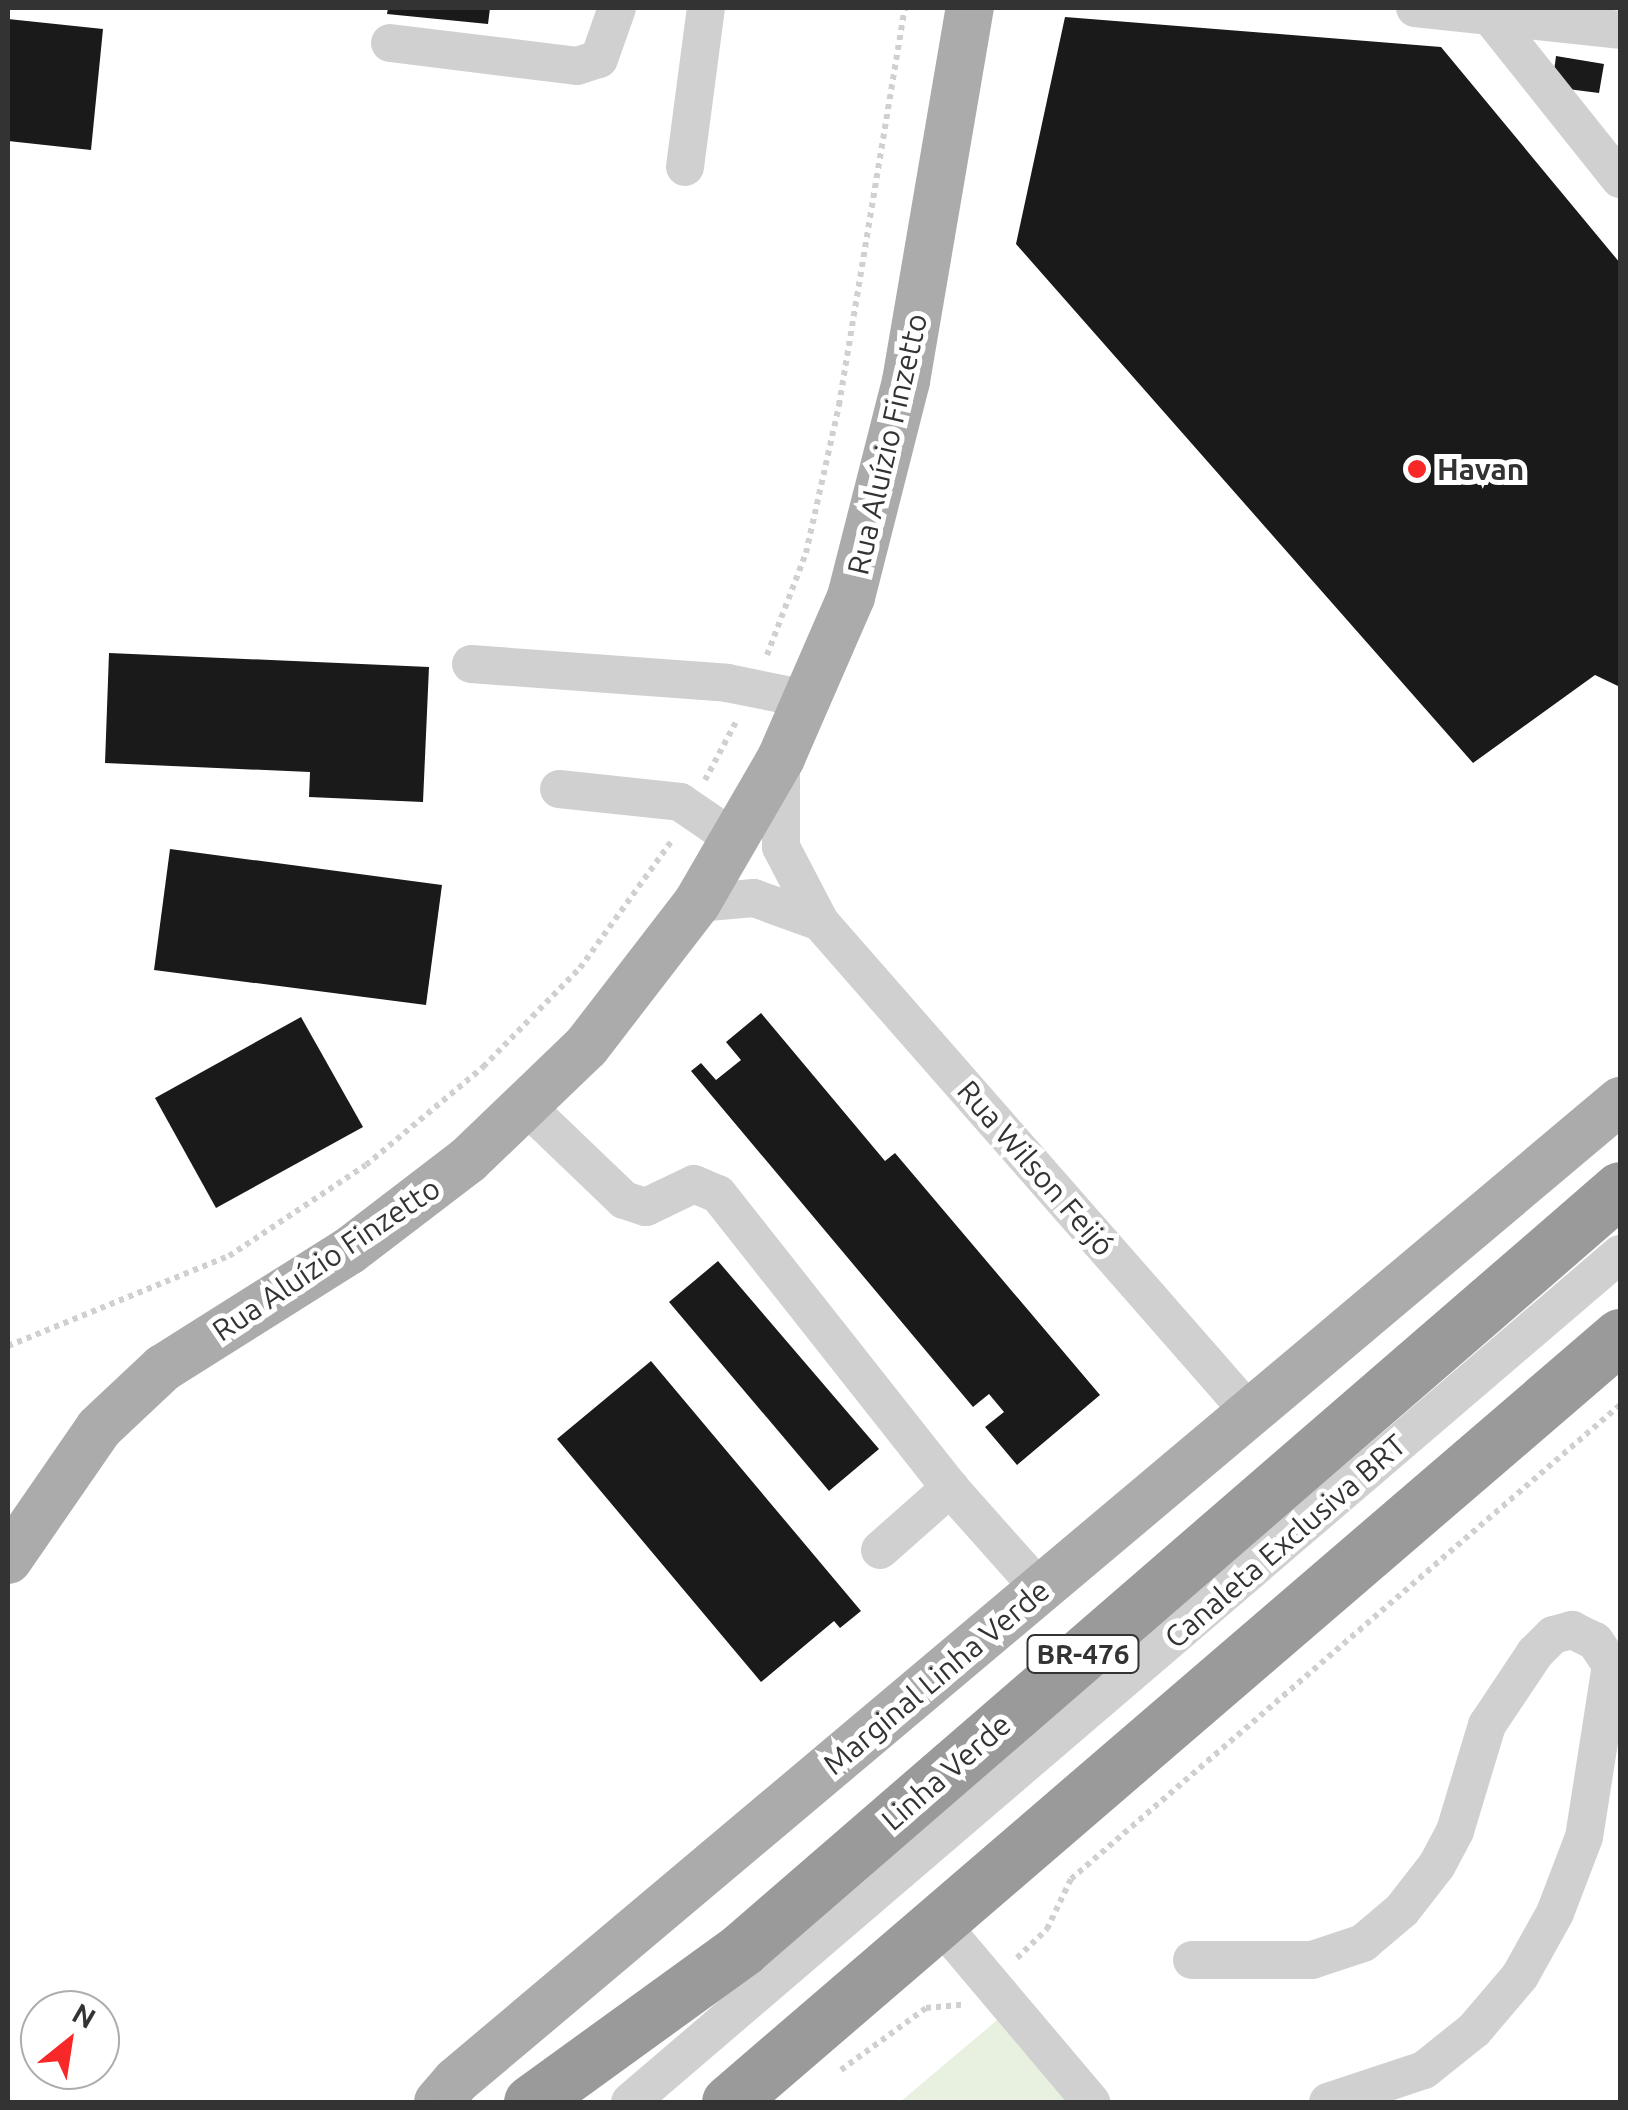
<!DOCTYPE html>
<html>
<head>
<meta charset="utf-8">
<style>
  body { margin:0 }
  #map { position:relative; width:1628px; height:2110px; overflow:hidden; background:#fff; font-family:Ubuntu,sans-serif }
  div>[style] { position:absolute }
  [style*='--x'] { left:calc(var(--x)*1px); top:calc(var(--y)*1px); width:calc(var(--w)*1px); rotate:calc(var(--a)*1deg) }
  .green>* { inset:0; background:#e8f0e0 }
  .building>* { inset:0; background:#1a1a1a }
  .path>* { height:6px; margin-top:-3px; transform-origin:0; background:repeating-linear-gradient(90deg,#d0d0d0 0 5px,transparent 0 10px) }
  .minor>* { height:38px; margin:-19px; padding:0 19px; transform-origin:19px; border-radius:19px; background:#d0d0d0 }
  .major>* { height:48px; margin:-24px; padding:0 24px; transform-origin:24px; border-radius:24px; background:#ababab }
  .highway>* { height:55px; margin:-27.5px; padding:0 27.5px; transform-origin:27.5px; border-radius:27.5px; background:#9a9a9a }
  .dots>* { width:28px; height:28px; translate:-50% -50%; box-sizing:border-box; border:5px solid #fff; border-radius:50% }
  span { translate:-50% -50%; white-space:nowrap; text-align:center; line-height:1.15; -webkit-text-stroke:10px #fff; paint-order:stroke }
  .shield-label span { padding:2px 8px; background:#fff; border:2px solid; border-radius:8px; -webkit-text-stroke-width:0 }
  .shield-label { font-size:28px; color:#333; font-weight:700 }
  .street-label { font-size:30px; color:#333 }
  .poi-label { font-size:30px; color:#333; font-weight:700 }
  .left { translate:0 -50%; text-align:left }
  .frame { position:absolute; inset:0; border:10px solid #333; pointer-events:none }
  .north { position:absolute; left:20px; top:1990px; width:100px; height:100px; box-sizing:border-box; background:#fff; border:2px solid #adadad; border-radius:50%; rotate:30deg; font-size:28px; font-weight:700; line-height:40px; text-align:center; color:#333 }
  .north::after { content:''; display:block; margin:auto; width:35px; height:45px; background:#f72827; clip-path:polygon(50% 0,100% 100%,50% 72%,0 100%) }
</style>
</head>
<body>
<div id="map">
  <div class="green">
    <i style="clip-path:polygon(1002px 2016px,1076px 2102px,900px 2102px)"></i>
  </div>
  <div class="building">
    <i style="clip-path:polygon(388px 8px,490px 8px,488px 24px,387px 14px)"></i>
    <i style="clip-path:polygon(1065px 17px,1441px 47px,1620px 263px,1620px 687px,1595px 675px,1473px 763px,1016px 244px)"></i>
    <i style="clip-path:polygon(8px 19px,103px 29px,91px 150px,8px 141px)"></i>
    <i style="clip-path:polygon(1556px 56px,1604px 64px,1599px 93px,1552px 87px)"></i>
    <i style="clip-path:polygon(109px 653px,429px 667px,423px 802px,309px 797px,310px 772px,105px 763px)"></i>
    <i style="clip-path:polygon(170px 849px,442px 885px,426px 1005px,154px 970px)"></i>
    <i style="clip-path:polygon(761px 1013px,885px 1161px,895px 1153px,1100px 1395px,1017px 1465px,985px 1427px,1004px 1412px,989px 1394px,973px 1407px,691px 1071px,701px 1063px,716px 1080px,741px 1060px,726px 1042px)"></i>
    <i style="clip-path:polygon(301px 1017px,363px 1127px,216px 1208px,155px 1098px)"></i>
    <i style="clip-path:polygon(718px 1261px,879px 1449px,829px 1491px,669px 1302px)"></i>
    <i style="clip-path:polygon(651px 1361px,861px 1611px,840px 1628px,834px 1621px,761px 1682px,557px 1439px)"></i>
  </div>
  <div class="path">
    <i style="--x:767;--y:655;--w:109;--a:-69.1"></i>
    <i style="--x:806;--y:553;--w:152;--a:-77.4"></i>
    <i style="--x:839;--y:405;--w:402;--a:-80.6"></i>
    <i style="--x:705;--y:780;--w:68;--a:-61.9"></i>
    <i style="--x:8;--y:1346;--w:239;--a:-22.2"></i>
    <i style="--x:229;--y:1256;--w:164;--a:-33.6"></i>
    <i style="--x:366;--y:1165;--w:153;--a:-39.9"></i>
    <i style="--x:483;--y:1067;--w:139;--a:-45.6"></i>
    <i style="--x:580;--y:968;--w:159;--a:-54.2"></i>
    <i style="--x:1017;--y:1958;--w:42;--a:-44"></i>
    <i style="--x:1047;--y:1929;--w:55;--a:-64.4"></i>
    <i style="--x:1071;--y:1879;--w:725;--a:-40.81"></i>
    <i style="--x:841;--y:2070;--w:105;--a:-36.1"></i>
    <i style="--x:926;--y:2008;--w:36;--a:-5"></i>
  </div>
  <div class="minor">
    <i style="--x:1415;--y:8;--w:206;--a:6.1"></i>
    <i style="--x:1489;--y:15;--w:210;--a:51.4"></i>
    <i style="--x:390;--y:43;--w:188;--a:7"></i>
    <i style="--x:577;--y:66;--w:23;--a:-18"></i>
    <i style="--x:599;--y:59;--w:54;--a:-70.6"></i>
    <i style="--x:685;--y:167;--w:160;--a:-82.5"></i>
    <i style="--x:471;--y:664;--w:257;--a:4.2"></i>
    <i style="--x:727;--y:683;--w:86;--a:11.4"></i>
    <i style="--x:781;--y:758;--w:89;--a:90"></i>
    <i style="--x:781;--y:847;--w:85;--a:62.5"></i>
    <i style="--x:820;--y:922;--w:654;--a:48.78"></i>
    <i style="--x:559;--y:789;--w:122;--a:6.1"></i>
    <i style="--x:680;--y:802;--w:65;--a:34.4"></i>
    <i style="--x:697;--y:903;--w:57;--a:-5"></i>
    <i style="--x:754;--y:898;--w:70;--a:20"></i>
    <i style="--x:528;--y:1108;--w:133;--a:43.8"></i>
    <i style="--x:624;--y:1200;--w:23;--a:18"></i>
    <i style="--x:646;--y:1207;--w:53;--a:-25.6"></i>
    <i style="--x:694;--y:1184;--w:26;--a:23"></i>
    <i style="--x:718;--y:1194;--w:375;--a:51.7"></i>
    <i style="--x:880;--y:1550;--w:94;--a:-41.5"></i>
    <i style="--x:950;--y:1488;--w:135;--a:48.3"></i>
    <i style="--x:939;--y:1922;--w:236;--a:49.8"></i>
    <i style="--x:1192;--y:1960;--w:120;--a:0"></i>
    <i style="--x:1312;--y:1960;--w:54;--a:-18.4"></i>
    <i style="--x:1363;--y:1943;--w:51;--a:-40.2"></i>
    <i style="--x:1402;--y:1910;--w:57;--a:-52.1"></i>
    <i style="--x:1437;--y:1865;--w:38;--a:-62"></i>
    <i style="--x:1455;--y:1831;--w:111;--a:-73.2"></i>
    <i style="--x:1487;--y:1725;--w:87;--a:-56.3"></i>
    <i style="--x:1535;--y:1653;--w:25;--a:-45"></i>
    <i style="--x:1553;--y:1635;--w:20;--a:-15"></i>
    <i style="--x:1572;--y:1630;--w:25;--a:26"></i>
    <i style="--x:1595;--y:1641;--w:29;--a:56"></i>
    <i style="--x:1611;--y:1665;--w:174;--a:98.9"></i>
    <i style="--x:1584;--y:1837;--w:81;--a:110.9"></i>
    <i style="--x:1555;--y:1913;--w:72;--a:119.1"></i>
    <i style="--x:1520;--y:1976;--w:71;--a:130.4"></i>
    <i style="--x:1474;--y:2030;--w:64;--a:141.3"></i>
    <i style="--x:1424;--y:2070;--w:101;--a:161.6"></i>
    <i style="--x:630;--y:2102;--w:1304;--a:-40.58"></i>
  </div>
  <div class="major">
    <i style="--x:8;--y:1560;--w:160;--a:-55.4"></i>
    <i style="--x:99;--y:1428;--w:88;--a:-43.2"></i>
    <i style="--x:163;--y:1368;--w:220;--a:-32.2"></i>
    <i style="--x:349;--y:1251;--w:150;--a:-37.4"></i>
    <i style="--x:468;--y:1160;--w:163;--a:-43.8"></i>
    <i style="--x:586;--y:1047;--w:182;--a:-52.4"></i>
    <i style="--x:697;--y:903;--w:168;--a:-59.9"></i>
    <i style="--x:781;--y:758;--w:176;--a:-66.5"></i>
    <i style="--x:851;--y:597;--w:223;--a:-75.7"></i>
    <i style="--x:906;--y:381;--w:378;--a:-80.3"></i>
    <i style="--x:438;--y:2102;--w:28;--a:-49"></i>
    <i style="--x:456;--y:2081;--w:1522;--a:-40.09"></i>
  </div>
  <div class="highway">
    <i style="--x:531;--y:2102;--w:261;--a:-35.9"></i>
    <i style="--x:742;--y:1949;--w:1161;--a:-40.88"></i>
    <i style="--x:729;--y:2102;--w:1175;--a:-40.69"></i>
  </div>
  <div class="dots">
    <i style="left:1417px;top:469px;background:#f72827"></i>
  </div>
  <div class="shield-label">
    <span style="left:1083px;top:1654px">BR-476</span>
  </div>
  <div class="street-label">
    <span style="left:887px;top:444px;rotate:-77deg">Rua Aluízio Finzetto</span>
    <span style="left:1036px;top:1168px;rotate:49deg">Rua Wilson Feijó</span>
    <span style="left:326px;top:1259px;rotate:-34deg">Rua Aluízio Finzetto</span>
    <span style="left:1285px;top:1541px;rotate:-41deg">Canaleta Exclusiva BRT</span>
    <span style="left:936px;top:1677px;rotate:-40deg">Marginal Linha Verde</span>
    <span style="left:946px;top:1772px;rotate:-41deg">Linha Verde</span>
  </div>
  <div class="poi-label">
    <span class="left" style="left:1437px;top:469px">Havan</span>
  </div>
  <div class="frame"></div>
  <div class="north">N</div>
</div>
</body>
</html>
